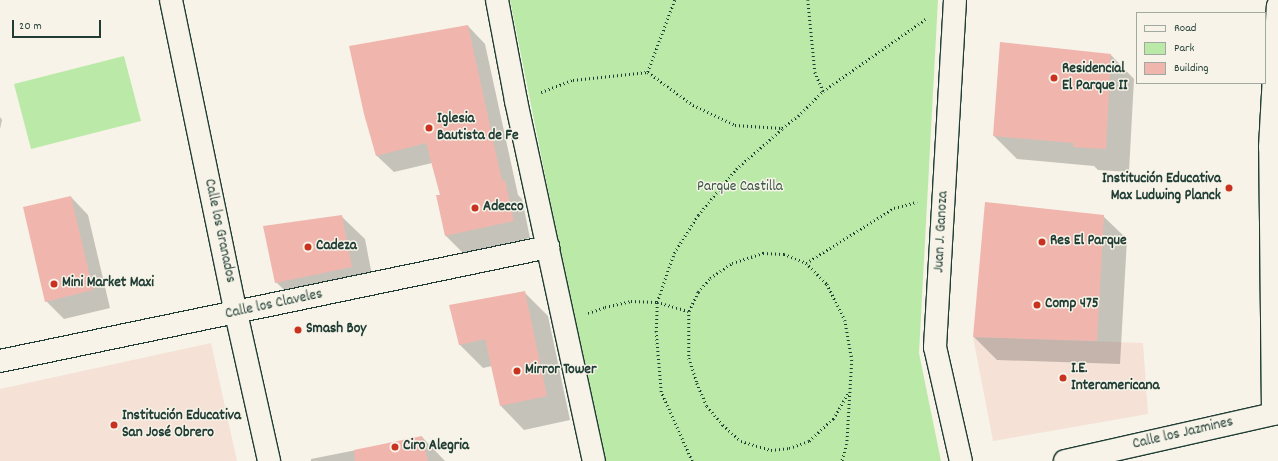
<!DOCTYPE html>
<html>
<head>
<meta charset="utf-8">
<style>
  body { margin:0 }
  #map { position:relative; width:1278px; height:461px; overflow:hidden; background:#f7f3e8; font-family:Dekko,sans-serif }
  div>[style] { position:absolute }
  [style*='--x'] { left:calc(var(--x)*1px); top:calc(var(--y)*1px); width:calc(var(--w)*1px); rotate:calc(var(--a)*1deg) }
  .built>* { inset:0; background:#f5e1d6 }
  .green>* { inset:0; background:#bbeaa8 }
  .shadow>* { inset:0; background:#0003 }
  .building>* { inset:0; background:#f0b6ad }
  .path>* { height:2.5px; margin-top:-1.25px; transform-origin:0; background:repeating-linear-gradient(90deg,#1f3d34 0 1px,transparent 0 4px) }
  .roads { filter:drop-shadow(1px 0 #1f3d34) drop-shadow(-1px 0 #1f3d34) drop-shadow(0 1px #1f3d34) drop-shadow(0 -1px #1f3d34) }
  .minor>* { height:22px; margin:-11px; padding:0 11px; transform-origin:11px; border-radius:11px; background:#f7f3e8 }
  .dots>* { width:11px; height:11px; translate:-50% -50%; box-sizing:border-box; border:2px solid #f7f3e8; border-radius:50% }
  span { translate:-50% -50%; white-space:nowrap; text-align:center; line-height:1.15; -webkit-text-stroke:3px #f7f3e8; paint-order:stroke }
  .poi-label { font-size:15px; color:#1f3d34; font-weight:700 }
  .left { translate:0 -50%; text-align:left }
  .right { translate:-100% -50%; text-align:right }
  .park-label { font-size:15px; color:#365745 }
  .street-label { font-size:15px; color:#1f3d34 }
  .legend { position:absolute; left:1136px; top:12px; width:130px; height:72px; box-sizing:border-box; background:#f7f3e8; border:1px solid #a1aaa0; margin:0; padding:5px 7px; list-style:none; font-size:12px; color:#1f3d34 }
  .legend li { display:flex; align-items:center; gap:8px; height:20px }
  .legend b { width:20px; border:1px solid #a1aaa0 }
  .scale { position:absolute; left:12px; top:20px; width:89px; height:18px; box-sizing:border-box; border:2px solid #1f3d34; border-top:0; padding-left:5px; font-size:12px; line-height:14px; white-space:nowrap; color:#1f3d34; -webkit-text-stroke:3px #f7f3e8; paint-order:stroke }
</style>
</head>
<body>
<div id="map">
  <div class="built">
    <i style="clip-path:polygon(973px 337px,1143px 343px,1148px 414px,993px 441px)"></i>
    <i style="clip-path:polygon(211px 343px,237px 461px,0 461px,0 389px)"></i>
  </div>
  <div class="green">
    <i style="clip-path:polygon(510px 0,938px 0,919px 353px,941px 461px,606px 461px,550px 200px)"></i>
    <i style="clip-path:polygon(124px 56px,141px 121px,31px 149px,14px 84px)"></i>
  </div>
  <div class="shadow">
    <i style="clip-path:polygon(468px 26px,485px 44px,518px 195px,522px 199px,530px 238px,463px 253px,446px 236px,441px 195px,432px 163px,394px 172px,376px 155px)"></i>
    <i style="clip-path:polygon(1111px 55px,1134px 79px,1129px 172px,1098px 170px,1094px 166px,1017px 159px,994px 136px)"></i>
    <i style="clip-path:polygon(0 117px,2px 120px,0 129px)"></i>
    <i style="clip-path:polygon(71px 197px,88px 215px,110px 308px,64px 319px,46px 301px)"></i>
    <i style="clip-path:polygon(341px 216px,365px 239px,375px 291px,300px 306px,276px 282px)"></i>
    <i style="clip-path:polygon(1103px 216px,1127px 239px,1120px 364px,997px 360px,974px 337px)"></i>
    <i style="clip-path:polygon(524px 292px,548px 316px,570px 420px,524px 430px,501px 406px,492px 366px,483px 368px,460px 345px,450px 306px)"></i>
    <i style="clip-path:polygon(422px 437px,445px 461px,311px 461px,311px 459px)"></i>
  </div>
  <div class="building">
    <i style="clip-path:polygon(468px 25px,502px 181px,505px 180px,514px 221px,445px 236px,436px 195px,440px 195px,426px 143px,376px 156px,364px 114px,349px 46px)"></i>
    <i style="clip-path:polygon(1000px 42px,1111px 54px,1106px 149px,1073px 147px,1074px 143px,993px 136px)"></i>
    <i style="clip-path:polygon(71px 196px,93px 290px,45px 302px,23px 207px)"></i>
    <i style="clip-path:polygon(985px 202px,1104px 215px,1097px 341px,973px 337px)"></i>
    <i style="clip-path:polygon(342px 215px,352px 267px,275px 283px,263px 226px)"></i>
    <i style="clip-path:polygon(525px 291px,547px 396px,500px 406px,485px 339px,459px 345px,449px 305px)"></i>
    <i style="clip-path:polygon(422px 436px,428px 461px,355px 461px,354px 450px)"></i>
  </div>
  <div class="path">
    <i style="--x:675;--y:0;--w:77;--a:110.6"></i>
    <i style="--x:648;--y:72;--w:56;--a:36.3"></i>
    <i style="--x:693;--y:105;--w:47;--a:25.5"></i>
    <i style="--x:735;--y:125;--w:47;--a:3.7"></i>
    <i style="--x:808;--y:0;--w:72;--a:84.4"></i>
    <i style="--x:815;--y:72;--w:21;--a:67"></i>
    <i style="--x:541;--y:92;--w:34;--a:-21"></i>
    <i style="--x:573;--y:80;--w:75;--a:-6.1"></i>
    <i style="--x:782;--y:128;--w:20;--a:-37"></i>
    <i style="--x:798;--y:116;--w:35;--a:-45"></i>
    <i style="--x:823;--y:91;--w:127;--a:-35.1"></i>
    <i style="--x:806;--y:263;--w:104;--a:-32"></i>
    <i style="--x:894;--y:208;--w:24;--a:-15"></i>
    <i style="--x:689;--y:311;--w:47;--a:90"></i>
    <i style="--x:689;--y:358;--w:26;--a:72"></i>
    <i style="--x:697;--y:383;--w:25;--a:67"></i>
    <i style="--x:707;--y:406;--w:25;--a:50"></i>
    <i style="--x:723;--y:425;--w:24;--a:42"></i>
    <i style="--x:741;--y:441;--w:31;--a:17"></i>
    <i style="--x:771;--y:450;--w:18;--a:-6"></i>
    <i style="--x:789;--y:448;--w:21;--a:-19"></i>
    <i style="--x:809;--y:441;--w:33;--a:-43"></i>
    <i style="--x:833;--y:419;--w:32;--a:-60"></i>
    <i style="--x:588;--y:313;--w:18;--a:-19"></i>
    <i style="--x:605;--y:307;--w:27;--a:-13"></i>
    <i style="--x:631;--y:301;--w:26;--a:2"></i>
    <i style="--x:657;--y:302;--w:33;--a:16"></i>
    <i style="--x:689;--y:311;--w:21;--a:-65"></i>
    <i style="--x:698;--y:292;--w:18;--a:-49"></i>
    <i style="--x:710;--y:278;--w:27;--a:-34"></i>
    <i style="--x:732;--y:263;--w:33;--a:-18"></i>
    <i style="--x:763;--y:253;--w:21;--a:3"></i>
    <i style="--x:784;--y:254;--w:24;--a:22"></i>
    <i style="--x:806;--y:263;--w:30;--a:45"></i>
    <i style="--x:827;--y:284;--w:40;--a:63.4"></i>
    <i style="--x:845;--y:320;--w:41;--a:80.1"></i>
    <i style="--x:852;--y:360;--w:84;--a:93.4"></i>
    <i style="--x:847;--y:444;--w:18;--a:106"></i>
    <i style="--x:692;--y:461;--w:76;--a:-114.2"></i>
    <i style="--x:661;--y:392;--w:60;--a:-94.8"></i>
    <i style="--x:656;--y:332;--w:30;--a:-88"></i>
    <i style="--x:657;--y:302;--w:52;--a:-70.9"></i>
    <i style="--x:674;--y:253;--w:45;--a:-57.7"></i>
    <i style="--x:698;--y:215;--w:60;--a:-50.4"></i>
    <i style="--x:736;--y:169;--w:62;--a:-41.1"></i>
  </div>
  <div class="roads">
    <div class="minor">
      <i style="--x:171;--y:0;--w:320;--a:78.3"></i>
      <i style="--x:236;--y:313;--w:152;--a:77.4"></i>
      <i style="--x:497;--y:0;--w:103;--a:79.3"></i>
      <i style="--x:516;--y:101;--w:368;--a:77.8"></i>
      <i style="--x:955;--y:0;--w:348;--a:93.3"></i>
      <i style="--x:935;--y:347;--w:117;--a:77.2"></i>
      <i style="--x:0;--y:361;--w:560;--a:-11.75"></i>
      <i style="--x:1273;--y:414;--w:267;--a:-90.6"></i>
      <i style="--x:1270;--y:147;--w:141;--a:-86.8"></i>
      <i style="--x:1065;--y:461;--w:218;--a:-12.7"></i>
    </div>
  </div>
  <div class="dots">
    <i style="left:1054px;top:78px;background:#c8321e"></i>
    <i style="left:429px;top:128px;background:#c8321e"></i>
    <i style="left:1229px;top:188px;background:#c8321e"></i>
    <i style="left:475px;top:208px;background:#c8321e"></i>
    <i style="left:1042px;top:242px;background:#c8321e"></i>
    <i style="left:308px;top:247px;background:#c8321e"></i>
    <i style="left:54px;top:284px;background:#c8321e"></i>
    <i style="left:1037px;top:305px;background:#c8321e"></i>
    <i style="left:298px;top:330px;background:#c8321e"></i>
    <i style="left:517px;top:371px;background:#c8321e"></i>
    <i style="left:1063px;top:378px;background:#c8321e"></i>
    <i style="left:114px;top:425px;background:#c8321e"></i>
    <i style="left:395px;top:447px;background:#c8321e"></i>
  </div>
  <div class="poi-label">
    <span class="left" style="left:1062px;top:78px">Residencial<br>El Parque II</span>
    <span class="left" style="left:437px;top:128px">Iglesia<br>Bautista de Fe</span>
    <span class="right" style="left:1221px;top:188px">Institución Educativa<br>Max Ludwing Planck</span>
    <span class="left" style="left:483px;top:208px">Adecco</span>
    <span class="left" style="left:1050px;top:242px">Res El Parque</span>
    <span class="left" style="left:316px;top:247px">Cadeza</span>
    <span class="left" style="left:62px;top:284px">Mini Market Maxi</span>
    <span class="left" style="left:1045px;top:305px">Comp 475</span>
    <span class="left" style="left:306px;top:330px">Smash Boy</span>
    <span class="left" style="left:1071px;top:378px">I.E.<br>Interamericana</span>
    <span class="left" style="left:525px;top:371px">Mirror Tower</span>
    <span class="left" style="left:122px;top:425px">Institución Educativa<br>San José Obrero</span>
    <span class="left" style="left:403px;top:447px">Ciro Alegria</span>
  </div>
  <div class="park-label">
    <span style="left:740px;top:188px">Parque Castilla</span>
  </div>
  <div class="street-label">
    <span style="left:219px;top:231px;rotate:78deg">Calle los Granados</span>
    <span style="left:942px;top:232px;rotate:-87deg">Juan J. Ganoza</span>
    <span style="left:274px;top:305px;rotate:-12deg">Calle los Claveles</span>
    <span style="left:1183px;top:434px;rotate:-13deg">Calle los Jazmines</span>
  </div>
  <ul class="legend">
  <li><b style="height:5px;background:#f7f3e8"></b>Road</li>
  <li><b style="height:11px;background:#bbeaa8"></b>Park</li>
  <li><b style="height:11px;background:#f0b6ad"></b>Building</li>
  </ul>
  <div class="scale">20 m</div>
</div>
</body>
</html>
